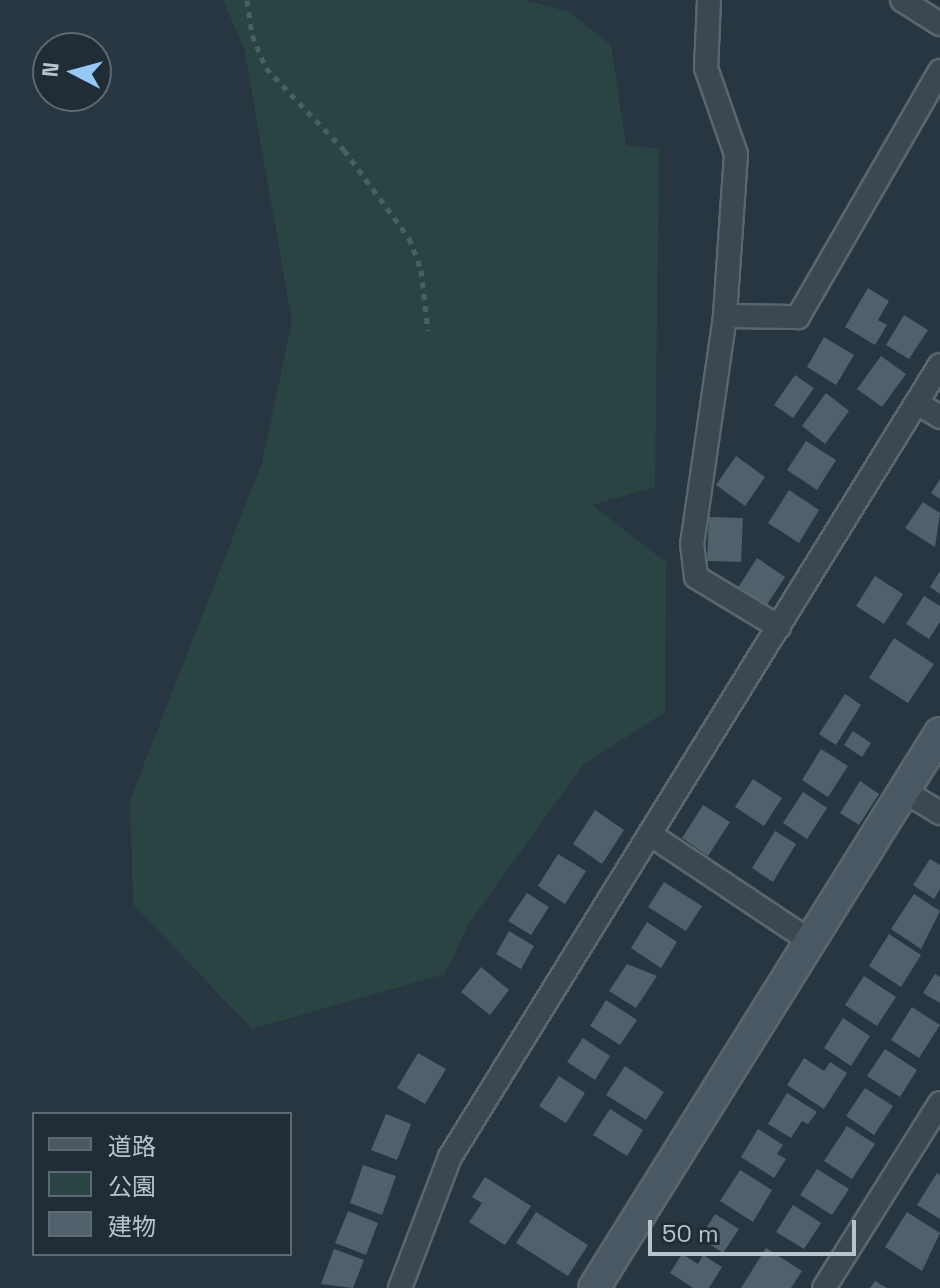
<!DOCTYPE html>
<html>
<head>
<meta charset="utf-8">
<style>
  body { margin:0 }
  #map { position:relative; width:940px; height:1288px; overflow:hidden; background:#273641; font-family:"Space Grotesk","Noto Sans JP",sans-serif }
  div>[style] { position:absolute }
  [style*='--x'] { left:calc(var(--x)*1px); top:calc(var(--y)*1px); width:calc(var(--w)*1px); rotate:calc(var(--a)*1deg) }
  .green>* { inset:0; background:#2a4443 }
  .building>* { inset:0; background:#51616c }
  .path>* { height:5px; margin-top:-2.5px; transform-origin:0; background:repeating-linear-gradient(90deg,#4a6060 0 6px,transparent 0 12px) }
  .roads { filter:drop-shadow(2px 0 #5a666f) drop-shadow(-2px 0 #5a666f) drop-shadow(0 2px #5a666f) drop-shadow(0 -2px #5a666f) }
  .street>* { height:22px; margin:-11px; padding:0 11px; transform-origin:11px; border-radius:11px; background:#3c4851 }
  .secondary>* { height:30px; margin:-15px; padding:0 15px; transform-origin:15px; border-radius:15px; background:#4a5864 }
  span { translate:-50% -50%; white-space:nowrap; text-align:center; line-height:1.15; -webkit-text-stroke:8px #202d37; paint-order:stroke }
  .legend { position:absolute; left:32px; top:1112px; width:260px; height:144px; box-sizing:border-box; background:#202d37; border:2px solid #5d6972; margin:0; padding:10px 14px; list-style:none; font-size:24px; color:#b9c3cb }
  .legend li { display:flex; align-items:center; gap:16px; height:40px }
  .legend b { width:40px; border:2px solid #5d6972 }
  .north { position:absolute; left:32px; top:32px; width:80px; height:80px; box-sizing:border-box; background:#202d37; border:2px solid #5d6972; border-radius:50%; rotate:276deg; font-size:22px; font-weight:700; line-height:32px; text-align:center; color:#b9c3cb }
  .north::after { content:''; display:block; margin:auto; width:28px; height:36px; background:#94c8f5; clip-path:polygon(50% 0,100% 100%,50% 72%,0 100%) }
  .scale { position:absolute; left:648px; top:1220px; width:208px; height:36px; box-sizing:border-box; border:4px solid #b9c3cb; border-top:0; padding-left:10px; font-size:24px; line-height:28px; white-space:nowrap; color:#b9c3cb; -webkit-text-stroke:6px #202d37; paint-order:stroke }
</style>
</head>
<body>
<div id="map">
  <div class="green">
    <i style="clip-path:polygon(223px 0,525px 0,569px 12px,611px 45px,626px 145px,659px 149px,655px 487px,592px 505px,666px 562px,665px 712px,583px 765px,469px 923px,445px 974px,252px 1029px,133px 904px,130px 800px,262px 463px,292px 321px,244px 48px)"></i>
  </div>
  <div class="building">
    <i style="clip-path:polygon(868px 288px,889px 301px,878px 320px,887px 325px,875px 345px,845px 327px)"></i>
    <i style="clip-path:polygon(904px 315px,928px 330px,909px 359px,886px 345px)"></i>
    <i style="clip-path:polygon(824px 337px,854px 355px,836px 385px,807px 367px)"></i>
    <i style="clip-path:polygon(881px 356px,906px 374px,882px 407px,857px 389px)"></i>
    <i style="clip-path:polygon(795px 375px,814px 388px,793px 418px,774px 405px)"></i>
    <i style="clip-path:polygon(826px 393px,849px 411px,825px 444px,802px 426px)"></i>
    <i style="clip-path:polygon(806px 441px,836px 460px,817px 490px,787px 470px)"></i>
    <i style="clip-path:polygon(736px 456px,765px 477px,745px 506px,716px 485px)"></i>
    <i style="clip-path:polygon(940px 479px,940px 499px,931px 493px)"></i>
    <i style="clip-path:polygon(789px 490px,819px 510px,799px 543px,768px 523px)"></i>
    <i style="clip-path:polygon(923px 502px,940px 513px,935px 547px,905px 528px)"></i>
    <i style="clip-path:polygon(709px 517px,743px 518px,741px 562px,707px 561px)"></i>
    <i style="clip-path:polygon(757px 558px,785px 577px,764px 609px,736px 591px)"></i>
    <i style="clip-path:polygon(940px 571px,940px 594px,930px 587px)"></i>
    <i style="clip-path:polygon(875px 576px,903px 594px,884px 624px,856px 606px)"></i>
    <i style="clip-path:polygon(924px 596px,940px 606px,940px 622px,929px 639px,906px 624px)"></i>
    <i style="clip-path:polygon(894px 638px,934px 664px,908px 703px,869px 678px)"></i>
    <i style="clip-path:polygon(845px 694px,861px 705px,836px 745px,819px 734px)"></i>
    <i style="clip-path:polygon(853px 731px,871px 743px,862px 757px,844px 745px)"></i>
    <i style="clip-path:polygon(821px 749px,848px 766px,828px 797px,802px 780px)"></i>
    <i style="clip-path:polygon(753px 779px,782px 798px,764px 826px,735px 807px)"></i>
    <i style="clip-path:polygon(860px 781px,879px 794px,859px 825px,840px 813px)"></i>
    <i style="clip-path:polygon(803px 792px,827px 808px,807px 839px,783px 823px)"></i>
    <i style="clip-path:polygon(703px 805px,730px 822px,708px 856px,682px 838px)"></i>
    <i style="clip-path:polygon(595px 810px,624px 830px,602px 864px,573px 844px)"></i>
    <i style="clip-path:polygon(775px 831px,796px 844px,773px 882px,752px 868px)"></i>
    <i style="clip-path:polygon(558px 854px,586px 871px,565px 904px,538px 886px)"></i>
    <i style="clip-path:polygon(930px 859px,940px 865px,940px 889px,934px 899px,913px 885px)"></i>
    <i style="clip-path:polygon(664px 882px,702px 906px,686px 931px,648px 907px)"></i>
    <i style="clip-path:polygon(527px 893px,549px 907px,531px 935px,508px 921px)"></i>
    <i style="clip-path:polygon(914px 894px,940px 911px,921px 949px,891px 929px)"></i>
    <i style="clip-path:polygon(647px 922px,677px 942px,661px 968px,631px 948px)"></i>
    <i style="clip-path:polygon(509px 931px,534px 946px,521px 969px,496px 954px)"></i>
    <i style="clip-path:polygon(889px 934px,921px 955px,901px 987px,869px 966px)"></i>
    <i style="clip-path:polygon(627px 964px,657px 976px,636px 1008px,609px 991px)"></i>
    <i style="clip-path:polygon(481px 967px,509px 990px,490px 1015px,461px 992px)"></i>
    <i style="clip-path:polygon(935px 974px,940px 977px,940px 1003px,923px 993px)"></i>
    <i style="clip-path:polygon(864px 976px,896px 997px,877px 1026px,845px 1005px)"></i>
    <i style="clip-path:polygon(606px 1000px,637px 1020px,620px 1045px,590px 1026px)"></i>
    <i style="clip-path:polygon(912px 1007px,940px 1025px,919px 1058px,891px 1040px)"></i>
    <i style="clip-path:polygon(843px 1018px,870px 1036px,851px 1066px,824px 1048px)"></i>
    <i style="clip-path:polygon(583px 1038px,610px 1056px,595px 1080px,567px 1062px)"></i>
    <i style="clip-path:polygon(885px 1049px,917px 1070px,900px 1097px,867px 1076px)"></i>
    <i style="clip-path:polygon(418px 1053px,446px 1069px,425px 1104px,397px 1088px)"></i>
    <i style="clip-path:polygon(804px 1058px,824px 1071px,830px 1062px,847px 1073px,824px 1109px,787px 1085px)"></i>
    <i style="clip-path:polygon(625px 1066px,664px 1092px,646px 1120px,606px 1095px)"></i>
    <i style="clip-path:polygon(559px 1076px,585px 1093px,566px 1123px,539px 1106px)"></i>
    <i style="clip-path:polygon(865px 1088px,893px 1106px,874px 1135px,846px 1116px)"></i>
    <i style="clip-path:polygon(787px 1093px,817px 1112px,808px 1124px,802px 1121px,791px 1138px,768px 1124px)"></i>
    <i style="clip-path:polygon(610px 1109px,643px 1130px,627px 1156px,593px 1135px)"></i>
    <i style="clip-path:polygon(386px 1114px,411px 1124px,397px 1160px,371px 1150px)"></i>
    <i style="clip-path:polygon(847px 1126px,875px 1144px,852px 1179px,824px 1161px)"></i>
    <i style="clip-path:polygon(758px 1129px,783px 1145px,777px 1154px,786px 1159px,774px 1178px,741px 1157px)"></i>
    <i style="clip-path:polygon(363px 1165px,396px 1176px,382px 1215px,350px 1203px)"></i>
    <i style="clip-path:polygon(817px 1169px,849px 1189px,832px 1215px,800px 1195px)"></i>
    <i style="clip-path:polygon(740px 1170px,772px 1190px,753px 1222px,720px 1201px)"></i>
    <i style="clip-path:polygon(937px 1173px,940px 1175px,940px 1219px,917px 1205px)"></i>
    <i style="clip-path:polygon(485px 1177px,531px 1206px,505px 1245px,469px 1222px,482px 1203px,472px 1197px)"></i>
    <i style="clip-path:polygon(793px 1205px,821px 1223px,804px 1249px,776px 1232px)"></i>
    <i style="clip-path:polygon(348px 1211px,378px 1223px,366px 1255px,335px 1243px)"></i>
    <i style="clip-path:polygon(536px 1212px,588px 1245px,568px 1276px,516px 1243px)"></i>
    <i style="clip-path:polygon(907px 1212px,940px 1233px,922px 1271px,885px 1247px)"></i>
    <i style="clip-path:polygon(715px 1214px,739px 1229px,723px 1253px,700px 1238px)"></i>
    <i style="clip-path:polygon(766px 1248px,802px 1271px,791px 1288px,741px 1288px)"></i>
    <i style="clip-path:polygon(334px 1249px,364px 1260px,353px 1288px,321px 1284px)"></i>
    <i style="clip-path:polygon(682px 1254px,698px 1264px,703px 1255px,722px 1267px,709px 1288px,693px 1288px,670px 1273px)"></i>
    <i style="clip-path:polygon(875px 1281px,887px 1288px,870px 1288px)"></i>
  </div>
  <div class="path">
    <i style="--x:247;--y:0;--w:35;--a:82"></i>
    <i style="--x:252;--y:35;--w:36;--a:67"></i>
    <i style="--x:266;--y:68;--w:113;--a:46.4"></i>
    <i style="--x:344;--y:150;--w:109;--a:53.5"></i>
    <i style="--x:409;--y:238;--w:34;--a:69"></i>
    <i style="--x:421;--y:270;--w:61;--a:83.5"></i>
  </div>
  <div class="roads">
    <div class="street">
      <i style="--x:709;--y:0;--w:68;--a:92.5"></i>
      <i style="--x:706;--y:68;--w:91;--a:70.8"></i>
      <i style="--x:736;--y:154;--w:162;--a:93.9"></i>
      <i style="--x:725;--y:316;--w:230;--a:98.2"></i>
      <i style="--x:692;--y:544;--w:33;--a:83"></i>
      <i style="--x:696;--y:577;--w:97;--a:31.1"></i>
      <i style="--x:902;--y:0;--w:45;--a:32.3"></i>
      <i style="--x:725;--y:316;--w:73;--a:0.8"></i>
      <i style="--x:798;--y:317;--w:284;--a:-60"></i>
      <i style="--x:917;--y:403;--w:27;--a:31"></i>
      <i style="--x:904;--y:791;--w:42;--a:31.4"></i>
      <i style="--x:651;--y:835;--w:191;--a:33.7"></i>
      <i style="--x:400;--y:1288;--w:140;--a:-69.1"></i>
      <i style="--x:450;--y:1157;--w:931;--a:-58.26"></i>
      <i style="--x:824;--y:1288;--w:218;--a:-57.9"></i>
    </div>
    <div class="secondary">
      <i style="--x:594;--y:1288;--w:654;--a:-58.06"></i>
    </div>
  </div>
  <ul class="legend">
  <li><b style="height:10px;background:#4a5864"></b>道路</li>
  <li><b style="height:22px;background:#2a4443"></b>公園</li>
  <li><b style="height:22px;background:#51616c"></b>建物</li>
  </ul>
  <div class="north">N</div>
  <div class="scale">50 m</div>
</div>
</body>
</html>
